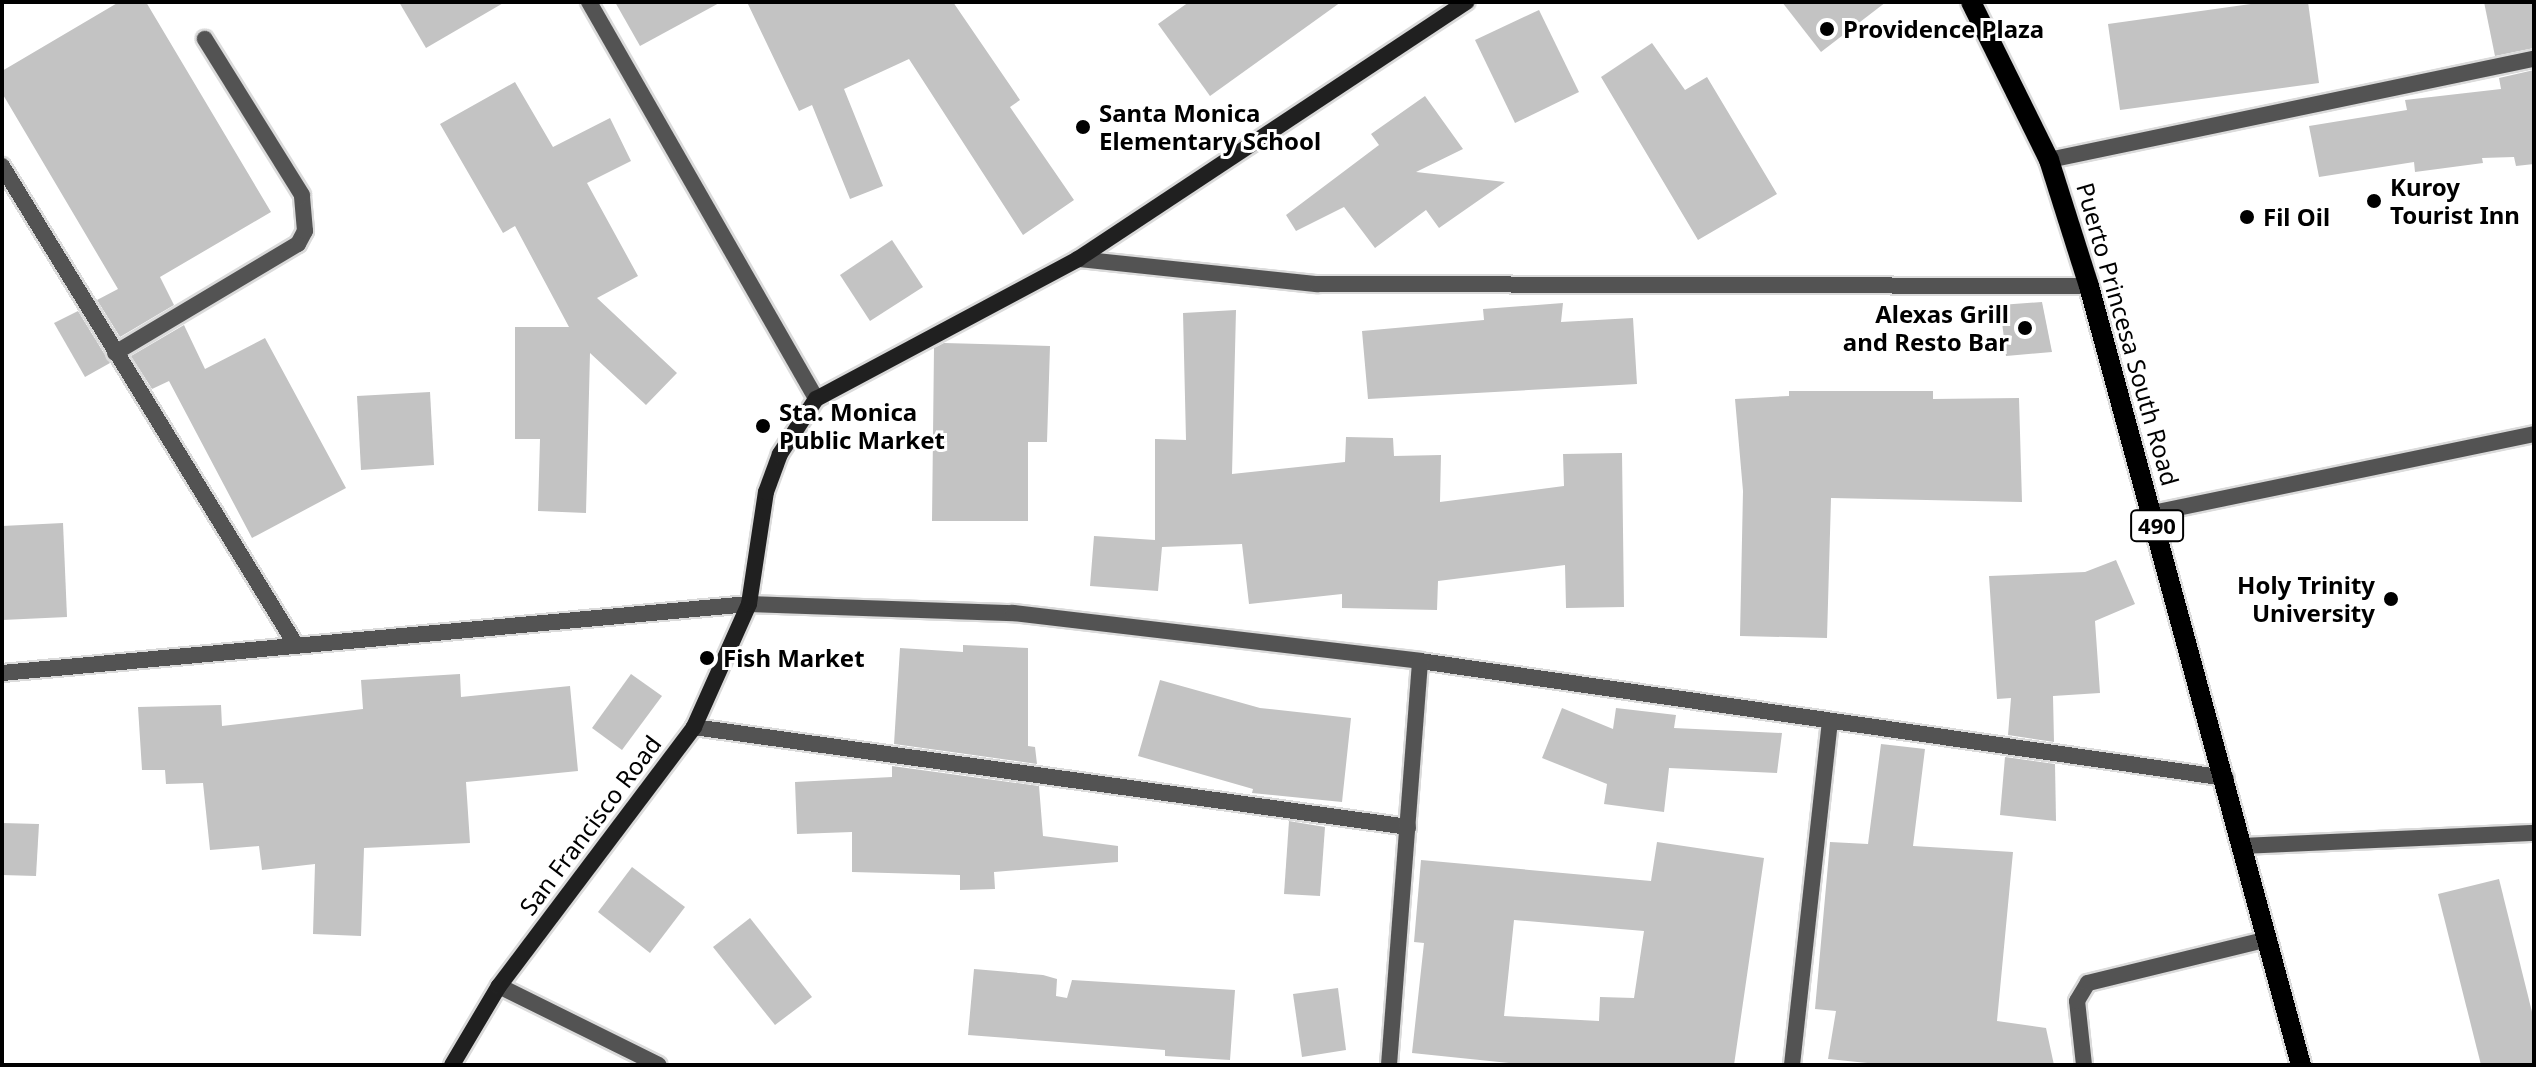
<!DOCTYPE html>
<html>
<head>
<meta charset="utf-8">
<style>
  body { margin:0 }
  #map { position:relative; width:2536px; height:1067px; overflow:hidden; background:#fff; font-family:"Noto Sans",sans-serif }
  div>[style] { position:absolute }
  [style*='--x'] { left:calc(var(--x)*1px); top:calc(var(--y)*1px); width:calc(var(--w)*1px); rotate:calc(var(--a)*1deg) }
  .building>* { inset:0; background:#c3c3c3 }
  .roads { filter:drop-shadow(2px 0 #dbdbdb) drop-shadow(-2px 0 #dbdbdb) drop-shadow(0 2px #dbdbdb) drop-shadow(0 -2px #dbdbdb) }
  .lane>* { height:16px; margin:-8px; padding:0 8px; transform-origin:8px; border-radius:8px; background:#535353 }
  .street>* { height:16px; margin:-8px; padding:0 8px; transform-origin:8px; border-radius:8px; background:#535353 }
  .secondary>* { height:16px; margin:-8px; padding:0 8px; transform-origin:8px; border-radius:8px; background:#202020 }
  .primary>* { height:20px; margin:-10px; padding:0 10px; transform-origin:10px; border-radius:10px; background:#000 }
  .dots>* { width:22px; height:22px; translate:-50% -50%; box-sizing:border-box; border:4px solid #fff; border-radius:50% }
  span { translate:-50% -50%; white-space:nowrap; text-align:center; line-height:1.15; -webkit-text-stroke:6px #fff; paint-order:stroke }
  .shield-label span { padding:2px 6px; background:#fff; border:2px solid; border-radius:6px; -webkit-text-stroke-width:0 }
  .shield-label { font-size:22px; color:#000; font-weight:700 }
  .poi-label { font-size:24px; color:#000; font-weight:700 }
  .left { translate:0 -50%; text-align:left }
  .right { translate:-100% -50%; text-align:right }
  .street-label { font-size:24px; color:#000 }
  .frame { position:absolute; inset:0; border:4px solid #000; pointer-events:none }
</style>
</head>
<body>
<div id="map">
  <div class="building">
    <i style="clip-path:polygon(119px 2px,146px 2px,271px 212px,160px 277px,174px 305px,120px 337px,97px 300px,118px 289px,2px 93px,2px 71px)"></i>
    <i style="clip-path:polygon(399px 2px,505px 2px,426px 48px)"></i>
    <i style="clip-path:polygon(615px 2px,721px 2px,640px 46px)"></i>
    <i style="clip-path:polygon(747px 2px,953px 2px,1020px 100px,1010px 107px,1074px 200px,1023px 235px,909px 59px,844px 89px,883px 186px,850px 199px,812px 105px,799px 111px)"></i>
    <i style="clip-path:polygon(1189px 2px,1341px 2px,1210px 96px,1158px 24px)"></i>
    <i style="clip-path:polygon(1782px 2px,1886px 2px,1821px 52px)"></i>
    <i style="clip-path:polygon(2265px 2px,2308px 2px,2319px 83px,2120px 110px,2108px 24px)"></i>
    <i style="clip-path:polygon(2484px 2px,2534px 2px,2534px 48px,2495px 56px)"></i>
    <i style="clip-path:polygon(1539px 10px,1579px 92px,1515px 123px,1475px 40px)"></i>
    <i style="clip-path:polygon(1652px 43px,1685px 90px,1707px 77px,1777px 194px,1698px 240px,1601px 77px)"></i>
    <i style="clip-path:polygon(2534px 70px,2534px 164px,2516px 166px,2514px 157px,2482px 158px,2483px 163px,2415px 172px,2414px 162px,2319px 177px,2309px 126px,2407px 110px,2405px 100px,2501px 89px,2499px 78px)"></i>
    <i style="clip-path:polygon(515px 82px,553px 147px,610px 118px,631px 161px,587px 183px,638px 276px,597px 298px,677px 373px,646px 405px,590px 353px,586px 513px,538px 511px,540px 439px,515px 439px,515px 327px,569px 327px,515px 226px,503px 233px,440px 124px)"></i>
    <i style="clip-path:polygon(1425px 96px,1463px 149px,1416px 172px,1505px 182px,1439px 228px,1426px 210px,1375px 248px,1344px 207px,1296px 231px,1286px 215px,1379px 145px,1371px 134px)"></i>
    <i style="clip-path:polygon(892px 240px,923px 287px,870px 321px,840px 275px)"></i>
    <i style="clip-path:polygon(2042px 302px,2052px 352px,2006px 356px,2000px 305px)"></i>
    <i style="clip-path:polygon(1563px 303px,1561px 322px,1633px 318px,1637px 384px,1368px 399px,1362px 331px,1484px 320px,1483px 309px)"></i>
    <i style="clip-path:polygon(1236px 310px,1232px 474px,1345px 462px,1346px 437px,1393px 438px,1394px 456px,1441px 455px,1440px 502px,1564px 486px,1563px 454px,1622px 453px,1624px 607px,1566px 608px,1565px 565px,1438px 581px,1437px 610px,1342px 608px,1342px 594px,1249px 604px,1242px 544px,1162px 547px,1158px 591px,1090px 586px,1094px 536px,1155px 540px,1155px 439px,1186px 440px,1183px 313px)"></i>
    <i style="clip-path:polygon(78px 311px,110px 363px,85px 377px,54px 323px)"></i>
    <i style="clip-path:polygon(184px 325px,205px 369px,265px 338px,346px 488px,252px 538px,169px 381px,152px 389px,131px 356px)"></i>
    <i style="clip-path:polygon(944px 343px,1050px 346px,1047px 442px,1028px 442px,1028px 521px,932px 521px,934px 348px)"></i>
    <i style="clip-path:polygon(1789px 391px,1933px 391px,1933px 399px,2019px 398px,2022px 502px,1831px 498px,1827px 638px,1740px 636px,1743px 491px,1735px 399px,1789px 396px)"></i>
    <i style="clip-path:polygon(430px 392px,434px 465px,361px 470px,357px 396px)"></i>
    <i style="clip-path:polygon(63px 523px,67px 617px,2px 620px,2px 526px)"></i>
    <i style="clip-path:polygon(2116px 560px,2135px 604px,2095px 621px,2100px 693px,2053px 696px,2054px 742px,2008px 735px,2011px 698px,1997px 699px,1989px 576px,2085px 572px)"></i>
    <i style="clip-path:polygon(963px 645px,1028px 648px,1028px 746px,1035px 747px,1037px 764px,894px 744px,900px 648px,963px 652px)"></i>
    <i style="clip-path:polygon(460px 674px,461px 697px,570px 686px,578px 771px,466px 782px,470px 843px,364px 848px,361px 936px,313px 934px,315px 864px,262px 870px,259px 846px,210px 850px,203px 783px,166px 784px,165px 770px,142px 770px,138px 707px,221px 705px,222px 726px,363px 709px,361px 680px)"></i>
    <i style="clip-path:polygon(631px 674px,662px 696px,622px 750px,592px 728px)"></i>
    <i style="clip-path:polygon(1160px 680px,1260px 708px,1351px 718px,1342px 802px,1252px 793px,1253px 789px,1138px 756px)"></i>
    <i style="clip-path:polygon(1562px 708px,1613px 729px,1616px 708px,1676px 715px,1674px 728px,1782px 733px,1777px 773px,1669px 768px,1664px 812px,1604px 804px,1607px 784px,1542px 758px)"></i>
    <i style="clip-path:polygon(1881px 744px,1925px 749px,1913px 846px,2013px 852px,1997px 1021px,2046px 1028px,2054px 1065px,1887px 1065px,1828px 1059px,1836px 1011px,1815px 1009px,1830px 842px,1868px 844px)"></i>
    <i style="clip-path:polygon(2005px 757px,2055px 764px,2056px 821px,2000px 815px)"></i>
    <i style="clip-path:polygon(892px 766px,1039px 786px,1043px 836px,1118px 846px,1118px 862px,994px 872px,995px 889px,960px 890px,960px 875px,852px 872px,852px 832px,797px 834px,795px 782px,892px 777px)"></i>
    <i style="clip-path:polygon(1289px 821px,1325px 827px,1320px 896px,1284px 894px)"></i>
    <i style="clip-path:polygon(2px 823px,39px 824px,36px 876px,2px 875px)"></i>
    <i style="clip-path:polygon(evenodd,1657px 842px,1764px 858px,1734px 1065px,1529px 1065px,1412px 1053px,1424px 943px,1414px 942px,1421px 860px,1651px 881px,1657px 842px,1514px 920px,1644px 931px,1634px 998px,1600px 997px,1599px 1021px,1504px 1016px,1514px 920px)"></i>
    <i style="clip-path:polygon(632px 867px,685px 907px,650px 953px,598px 912px)"></i>
    <i style="clip-path:polygon(2499px 879px,2534px 1020px,2534px 1065px,2481px 1065px,2438px 894px)"></i>
    <i style="clip-path:polygon(750px 918px,812px 997px,775px 1025px,713px 947px)"></i>
    <i style="clip-path:polygon(974px 969px,1043px 975px,1057px 979px,1056px 996px,1067px 998px,1072px 980px,1235px 990px,1230px 1060px,1165px 1056px,1165px 1050px,968px 1035px)"></i>
    <i style="clip-path:polygon(1338px 988px,1346px 1050px,1302px 1057px,1293px 994px)"></i>
  </div>
  <div class="roads">
    <div class="lane">
      <i style="--x:115;--y:353;--w:213;--a:-30.8"></i>
      <i style="--x:298;--y:244;--w:15;--a:-62"></i>
      <i style="--x:305;--y:231;--w:36;--a:-95"></i>
      <i style="--x:302;--y:195;--w:184;--a:-121.9"></i>
      <i style="--x:2153;--y:513;--w:389;--a:-11.7"></i>
      <i style="--x:2244;--y:846;--w:290;--a:-2.6"></i>
      <i style="--x:1792;--y:1065;--w:346;--a:-83.7"></i>
      <i style="--x:2084;--y:1065;--w:64;--a:-96.2"></i>
      <i style="--x:2077;--y:1001;--w:21;--a:-59"></i>
      <i style="--x:2088;--y:983;--w:185;--a:-13.7"></i>
    </div>
    <div class="street">
      <i style="--x:589;--y:2;--w:457;--a:60.2"></i>
      <i style="--x:2049;--y:160;--w:495;--a:-11.8"></i>
      <i style="--x:2;--y:166;--w:558;--a:58.47"></i>
      <i style="--x:1078;--y:259;--w:240;--a:6"></i>
      <i style="--x:1317;--y:284;--w:772;--a:0.15"></i>
      <i style="--x:2;--y:673;--w:750;--a:-5.28"></i>
      <i style="--x:749;--y:604;--w:264;--a:2"></i>
      <i style="--x:1013;--y:613;--w:410;--a:6.7"></i>
      <i style="--x:1420;--y:661;--w:814;--a:8.26"></i>
      <i style="--x:694;--y:727;--w:721;--a:7.97"></i>
      <i style="--x:499;--y:986;--w:178;--a:26.3"></i>
      <i style="--x:1389;--y:1065;--w:405;--a:-85.6"></i>
    </div>
    <div class="secondary">
      <i style="--x:452;--y:1065;--w:92;--a:-59.3"></i>
      <i style="--x:499;--y:986;--w:324;--a:-53"></i>
      <i style="--x:694;--y:727;--w:135;--a:-65.9"></i>
      <i style="--x:749;--y:604;--w:113;--a:-81.4"></i>
      <i style="--x:766;--y:492;--w:40;--a:-69.8"></i>
      <i style="--x:780;--y:454;--w:66;--a:-56.8"></i>
      <i style="--x:816;--y:399;--w:297;--a:-28.1"></i>
      <i style="--x:1078;--y:259;--w:466;--a:-33.5"></i>
    </div>
    <div class="primary">
      <i style="--x:1971;--y:2;--w:176;--a:63.7"></i>
      <i style="--x:2049;--y:160;--w:132;--a:72.4"></i>
      <i style="--x:2089;--y:286;--w:807;--a:74.78"></i>
    </div>
  </div>
  <div class="dots">
    <i style="left:1827px;top:29px;background:#000"></i>
    <i style="left:1083px;top:127px;background:#000"></i>
    <i style="left:2374px;top:201px;background:#000"></i>
    <i style="left:2247px;top:217px;background:#000"></i>
    <i style="left:2025px;top:328px;background:#000"></i>
    <i style="left:763px;top:426px;background:#000"></i>
    <i style="left:2391px;top:599px;background:#000"></i>
    <i style="left:707px;top:658px;background:#000"></i>
  </div>
  <div class="shield-label">
    <span style="left:2157px;top:526px">490</span>
  </div>
  <div class="poi-label">
    <span class="left" style="left:1843px;top:29px">Providence Plaza</span>
    <span class="left" style="left:1099px;top:127px">Santa Monica<br>Elementary School</span>
    <span class="left" style="left:2390px;top:201px">Kuroy<br>Tourist Inn</span>
    <span class="left" style="left:2263px;top:217px">Fil Oil</span>
    <span class="right" style="left:2009px;top:328px">Alexas Grill<br>and Resto Bar</span>
    <span class="left" style="left:779px;top:426px">Sta. Monica<br>Public Market</span>
    <span class="right" style="left:2375px;top:599px">Holy Trinity<br>University</span>
    <span class="left" style="left:723px;top:658px">Fish Market</span>
  </div>
  <div class="street-label">
    <span style="left:2128px;top:334px;rotate:74deg">Puerto Princesa South Road</span>
    <span style="left:590px;top:825px;rotate:-53deg">San Francisco Road</span>
  </div>
  <div class="frame"></div>
</div>
</body>
</html>
